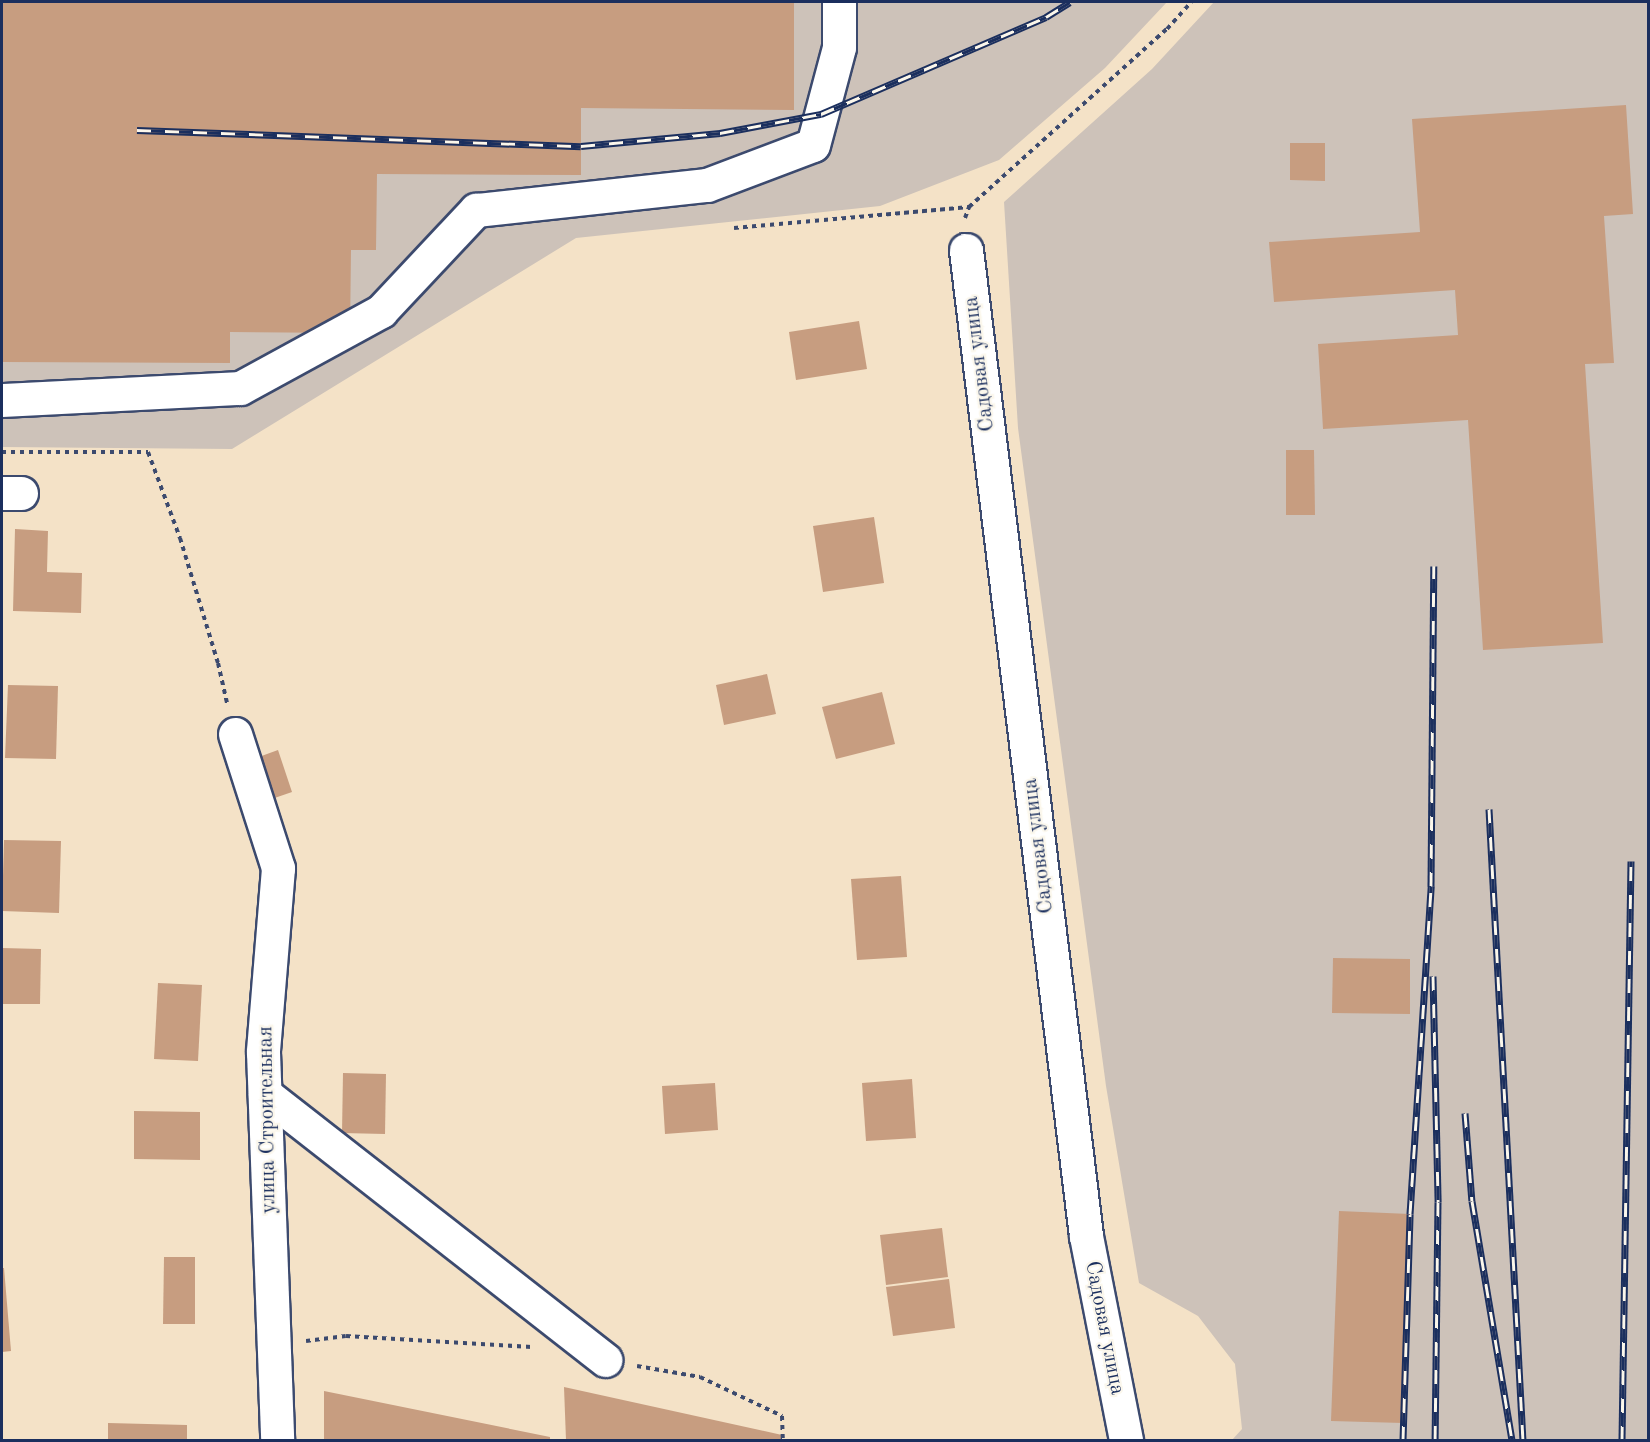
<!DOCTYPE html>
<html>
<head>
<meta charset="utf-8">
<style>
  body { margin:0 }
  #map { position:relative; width:1650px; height:1442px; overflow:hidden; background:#f4e2c7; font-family:"Old Standard TT",serif }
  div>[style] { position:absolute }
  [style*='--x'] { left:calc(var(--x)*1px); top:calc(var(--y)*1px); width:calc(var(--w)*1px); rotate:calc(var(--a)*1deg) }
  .industrial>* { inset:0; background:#cdc2b9 }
  .green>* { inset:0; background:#abc267 }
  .building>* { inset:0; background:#c79d80 }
  .path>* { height:4px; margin-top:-2px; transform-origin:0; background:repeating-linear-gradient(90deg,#3c4a6e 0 4.5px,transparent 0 9px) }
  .roads { filter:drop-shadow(2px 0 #3c4a6e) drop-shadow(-2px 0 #3c4a6e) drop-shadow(0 2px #3c4a6e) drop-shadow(0 -2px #3c4a6e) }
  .minor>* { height:33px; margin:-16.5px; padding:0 16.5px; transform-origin:16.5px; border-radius:16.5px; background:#fff }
  .rail>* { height:7px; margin-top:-3.5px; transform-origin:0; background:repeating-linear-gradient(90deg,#fbf7ec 0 14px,#1b2f5e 0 28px); box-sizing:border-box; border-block:2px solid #1b2f5e }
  span { translate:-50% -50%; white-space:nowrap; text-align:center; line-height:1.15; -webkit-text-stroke:4.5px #fbf7ec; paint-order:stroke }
  .street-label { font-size:21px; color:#1b2f5e }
  .frame { position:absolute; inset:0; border:3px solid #1b2f5e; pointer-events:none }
</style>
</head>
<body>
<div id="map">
  <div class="industrial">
    <i style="clip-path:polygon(2px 2px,1167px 2px,1105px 68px,999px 160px,880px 206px,576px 238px,232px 449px,2px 447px)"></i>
    <i style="clip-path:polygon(1214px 2px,1648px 2px,1648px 1440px,1232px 1440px,1242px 1429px,1235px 1364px,1198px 1316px,1139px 1283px,1106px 1086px,1018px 428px,1004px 202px,1152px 69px)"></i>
  </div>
  <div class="green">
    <i style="clip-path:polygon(2px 2px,3px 2px,2px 214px)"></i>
  </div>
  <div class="building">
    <i style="clip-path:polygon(3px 2px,794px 2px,794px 110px,581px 108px,581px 175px,377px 174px,376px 250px,351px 250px,350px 333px,230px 332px,230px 363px,2px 362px)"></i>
    <i style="clip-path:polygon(1626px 105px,1633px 214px,1604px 216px,1614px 363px,1585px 364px,1603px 643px,1483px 650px,1468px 420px,1323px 429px,1318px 344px,1458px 335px,1455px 290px,1274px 302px,1269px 242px,1420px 232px,1412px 119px)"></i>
    <i style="clip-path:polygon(1290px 143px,1325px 143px,1325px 181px,1290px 180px)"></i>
    <i style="clip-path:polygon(859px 321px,867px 369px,796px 380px,789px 332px)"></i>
    <i style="clip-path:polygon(1286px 450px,1314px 450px,1315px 515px,1286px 515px)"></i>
    <i style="clip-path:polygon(874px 517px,884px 583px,823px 592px,813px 526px)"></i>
    <i style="clip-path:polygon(15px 529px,48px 531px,47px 572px,82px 573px,81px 613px,13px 611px)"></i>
    <i style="clip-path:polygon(767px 674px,776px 714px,724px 725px,716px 685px)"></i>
    <i style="clip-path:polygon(8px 685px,58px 686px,56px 759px,5px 758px)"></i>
    <i style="clip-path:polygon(882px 692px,895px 744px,836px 759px,822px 707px)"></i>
    <i style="clip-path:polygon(278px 750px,292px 792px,263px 802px,248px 761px)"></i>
    <i style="clip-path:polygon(4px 840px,61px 841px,59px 913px,2px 911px)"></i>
    <i style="clip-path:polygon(901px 876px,907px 957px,857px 960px,851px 879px)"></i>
    <i style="clip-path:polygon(2px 948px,41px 949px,40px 1004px,2px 1004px)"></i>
    <i style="clip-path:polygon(1333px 958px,1410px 959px,1410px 1014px,1332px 1013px)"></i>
    <i style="clip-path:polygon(158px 983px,202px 985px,198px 1061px,154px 1059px)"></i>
    <i style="clip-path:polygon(343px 1073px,386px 1074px,385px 1134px,342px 1133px)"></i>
    <i style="clip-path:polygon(912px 1079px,916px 1138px,866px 1141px,862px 1083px)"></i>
    <i style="clip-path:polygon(715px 1083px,718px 1130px,665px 1134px,662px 1086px)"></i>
    <i style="clip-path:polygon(134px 1111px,200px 1112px,200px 1160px,134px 1159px)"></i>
    <i style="clip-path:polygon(1339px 1211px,1410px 1214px,1403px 1423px,1331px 1421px)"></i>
    <i style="clip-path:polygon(942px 1228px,948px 1277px,886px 1285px,880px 1235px)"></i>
    <i style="clip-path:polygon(164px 1257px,195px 1257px,195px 1324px,163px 1324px)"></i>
    <i style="clip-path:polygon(2px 1268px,4px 1268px,11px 1351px,2px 1352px)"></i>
    <i style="clip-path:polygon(949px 1279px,955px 1328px,893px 1336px,886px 1287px)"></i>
    <i style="clip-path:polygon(564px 1387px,782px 1435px,782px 1440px,566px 1440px)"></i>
    <i style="clip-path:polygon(324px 1391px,550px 1437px,550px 1440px,324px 1440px)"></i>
    <i style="clip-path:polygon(108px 1423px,187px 1425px,187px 1440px,108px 1440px)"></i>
  </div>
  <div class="path">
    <i style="--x:965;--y:218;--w:12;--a:-70"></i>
    <i style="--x:969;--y:207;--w:266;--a:-42"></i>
    <i style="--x:1167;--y:29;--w:36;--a:-48"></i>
    <i style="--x:734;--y:228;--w:236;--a:-5.1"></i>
    <i style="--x:2;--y:452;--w:146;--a:0"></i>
    <i style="--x:148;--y:452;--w:92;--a:69.6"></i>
    <i style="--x:180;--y:538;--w:131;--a:73.1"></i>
    <i style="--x:218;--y:663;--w:41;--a:77.3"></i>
    <i style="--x:306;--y:1341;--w:40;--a:-7.1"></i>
    <i style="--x:346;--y:1336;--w:186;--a:3.4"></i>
    <i style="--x:637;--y:1366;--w:64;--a:9.9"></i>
    <i style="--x:700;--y:1377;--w:91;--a:25.4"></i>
    <i style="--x:782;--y:1416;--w:24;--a:88"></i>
  </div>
  <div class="roads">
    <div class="minor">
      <i style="--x:966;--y:250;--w:993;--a:83.06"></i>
      <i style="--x:1086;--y:1236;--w:208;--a:78.9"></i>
      <i style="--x:2;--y:400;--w:238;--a:-2.9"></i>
      <i style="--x:240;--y:388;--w:161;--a:-28.6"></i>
      <i style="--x:381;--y:311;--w:139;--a:-46.8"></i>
      <i style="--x:476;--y:210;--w:232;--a:-6.2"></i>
      <i style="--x:707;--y:185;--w:113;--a:-20.7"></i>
      <i style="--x:813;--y:145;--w:101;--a:-75.1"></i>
      <i style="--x:839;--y:47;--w:45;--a:-90"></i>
      <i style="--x:2;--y:493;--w:19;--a:0"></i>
      <i style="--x:235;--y:734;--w:141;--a:72.2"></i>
      <i style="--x:278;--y:868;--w:185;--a:94.7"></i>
      <i style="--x:263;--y:1052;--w:388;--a:87.9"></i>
      <i style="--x:265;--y:1094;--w:432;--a:38"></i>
    </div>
  </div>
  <div class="rail">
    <i style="--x:137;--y:130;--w:444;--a:2.1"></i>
    <i style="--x:581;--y:146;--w:140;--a:-5.3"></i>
    <i style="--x:720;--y:133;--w:103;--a:-10.7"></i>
    <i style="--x:821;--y:114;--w:245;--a:-23.3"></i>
    <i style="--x:1046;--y:17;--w:28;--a:-32"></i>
    <i style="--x:1489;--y:809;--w:632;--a:86.92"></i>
    <i style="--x:1433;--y:976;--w:226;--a:88.7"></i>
    <i style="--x:1438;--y:1202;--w:238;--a:90.7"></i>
    <i style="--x:1465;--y:1113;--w:88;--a:85.5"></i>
    <i style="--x:1472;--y:1201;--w:242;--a:80.5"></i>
    <i style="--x:1403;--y:1440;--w:226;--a:-88.2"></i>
    <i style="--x:1410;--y:1214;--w:329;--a:-86.3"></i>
    <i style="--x:1431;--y:886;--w:320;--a:-89.5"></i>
    <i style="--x:1622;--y:1440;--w:579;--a:-89.11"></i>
  </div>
  <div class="street-label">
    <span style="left:980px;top:364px;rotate:-97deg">Садовая улица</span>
    <span style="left:1039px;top:846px;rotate:-97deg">Садовая улица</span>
    <span style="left:268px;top:1120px;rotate:-91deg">улица Строительная</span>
    <span style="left:1104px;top:1328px;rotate:79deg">Садовая улица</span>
  </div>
  <div class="frame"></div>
</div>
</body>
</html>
